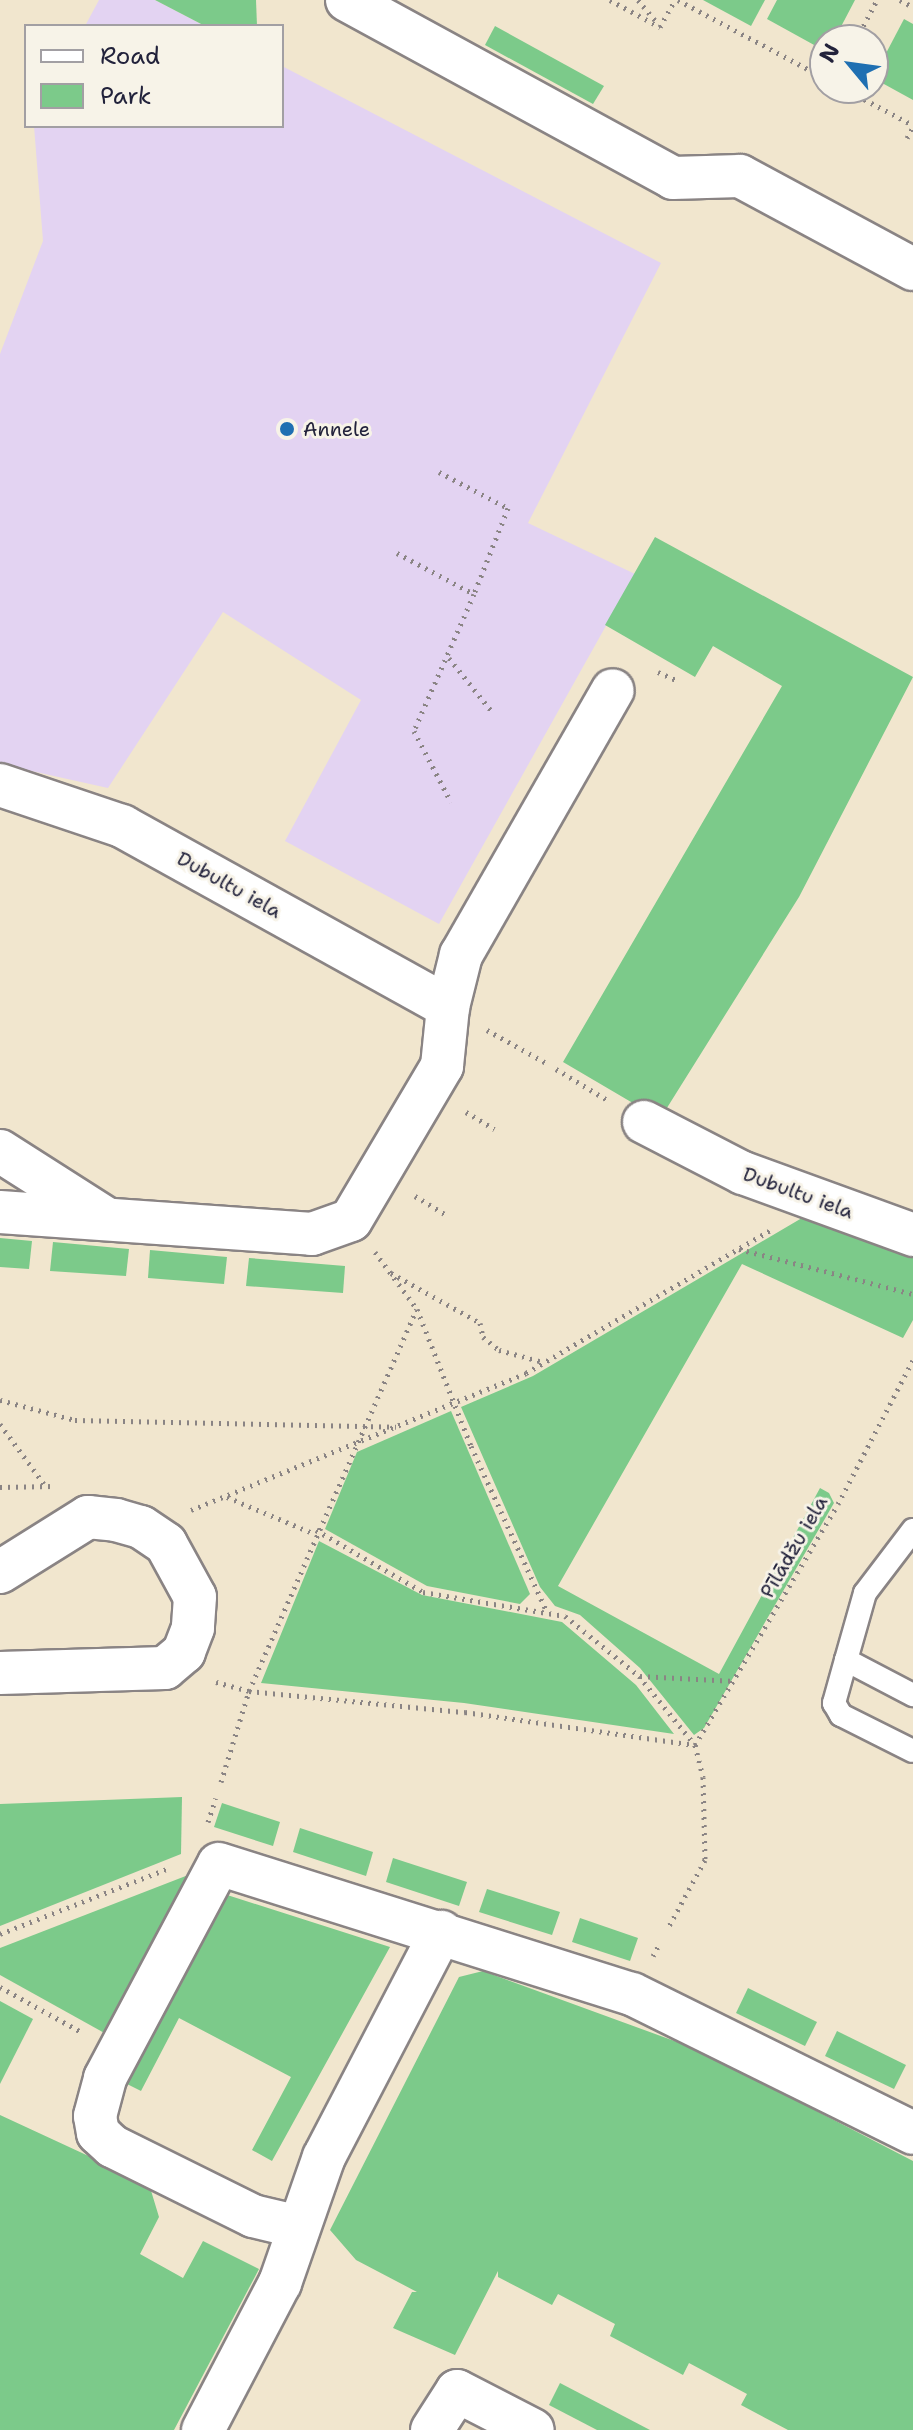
<!DOCTYPE html>
<html>
<head>
<meta charset="utf-8">
<style>
  body { margin:0 }
  #map { position:relative; width:913px; height:2430px; overflow:hidden; background:#f1e6ce; font-family:"Shantell Sans",sans-serif }
  div>[style] { position:absolute }
  [style*='--x'] { left:calc(var(--x)*1px); top:calc(var(--y)*1px); width:calc(var(--w)*1px); rotate:calc(var(--a)*1deg) }
  .built>* { inset:0; background:#e3d3f2 }
  .green>* { inset:0; background:#7cca8a }
  .path>* { height:5px; margin-top:-2.5px; transform-origin:0; background:repeating-linear-gradient(90deg,#8a8484 0 2px,transparent 0 8px) }
  .roads { filter:drop-shadow(2px 0 #8a8484) drop-shadow(-2px 0 #8a8484) drop-shadow(0 2px #8a8484) drop-shadow(0 -2px #8a8484) }
  .lane>* { height:22px; margin:-11px; padding:0 11px; transform-origin:11px; border-radius:11px; background:#fff }
  .street>* { height:42px; margin:-21px; padding:0 21px; transform-origin:21px; border-radius:21px; background:#fff }
  .dots>* { width:22px; height:22px; translate:-50% -50%; box-sizing:border-box; border:4px solid #f7f3e8; border-radius:50% }
  span { translate:-50% -50%; white-space:nowrap; text-align:center; line-height:1.15; -webkit-text-stroke:6px #f7f3e8; paint-order:stroke }
  .poi-label { font-size:20px; color:#22223b }
  .left { translate:0 -50%; text-align:left }
  .street-label { font-size:20px; color:#22223b }
  .legend { position:absolute; left:24px; top:24px; width:260px; height:104px; box-sizing:border-box; background:#f7f3e8; border:2px solid #a29fa3; margin:0; padding:10px 14px; list-style:none; font-size:24px; color:#22223b }
  .legend li { display:flex; align-items:center; gap:16px; height:40px }
  .legend b { width:40px; border:2px solid #a29fa3 }
  .north { position:absolute; left:809px; top:24px; width:80px; height:80px; box-sizing:border-box; background:#f7f3e8; border:2px solid #a29fa3; border-radius:50%; rotate:299deg; font-size:22px; font-weight:700; line-height:32px; text-align:center; color:#22223b }
  .north::after { content:''; display:block; margin:auto; width:28px; height:36px; background:#1f6fb2; clip-path:polygon(50% 0,100% 100%,50% 72%,0 100%) }
</style>
</head>
<body>
<div id="map">
  <div class="built">
    <i style="clip-path:polygon(99px 0,155px 0,205px 26px,85px 26px)"></i>
    <i style="clip-path:polygon(282px 66px,661px 263px,528px 523px,635px 574px,439px 924px,285px 841px,361px 700px,223px 612px,108px 788px,0 764px,0 354px,43px 241px,34px 126px,282px 126px)"></i>
  </div>
  <div class="green">
    <i style="clip-path:polygon(155px 0,256px 0,257px 26px,205px 26px)"></i>
    <i style="clip-path:polygon(703px 0,765px 0,751px 26px)"></i>
    <i style="clip-path:polygon(777px 0,855px 0,834px 40px,825px 40px,825px 51px,767px 19px)"></i>
    <i style="clip-path:polygon(904px 19px,913px 24px,913px 100px,873px 78px)"></i>
    <i style="clip-path:polygon(495px 26px,604px 86px,593px 104px,485px 45px)"></i>
    <i style="clip-path:polygon(655px 537px,913px 677px,799px 897px,660px 1119px,563px 1062px,782px 686px,713px 646px,695px 677px,605px 625px)"></i>
    <i style="clip-path:polygon(807px 1215px,913px 1253px,913px 1320px,903px 1338px,742px 1264px,558px 1586px,719px 1674px,820px 1488px,829px 1493px,834px 1503px,704px 1728px,694px 1735px,640px 1668px,580px 1615px,555px 1606px,540px 1587px,461px 1407px,533px 1376px)"></i>
    <i style="clip-path:polygon(0 1238px,32px 1241px,29px 1269px,0 1267px)"></i>
    <i style="clip-path:polygon(53px 1242px,129px 1249px,126px 1276px,50px 1271px)"></i>
    <i style="clip-path:polygon(150px 1250px,227px 1257px,224px 1284px,148px 1278px)"></i>
    <i style="clip-path:polygon(249px 1258px,345px 1266px,343px 1293px,246px 1286px)"></i>
    <i style="clip-path:polygon(451px 1411px,530px 1594px,520px 1604px,427px 1586px,325px 1529px,357px 1452px)"></i>
    <i style="clip-path:polygon(319px 1541px,422px 1595px,562px 1622px,636px 1685px,674px 1734px,464px 1703px,261px 1683px)"></i>
    <i style="clip-path:polygon(182px 1797px,181px 1854px,0 1926px,0 1804px)"></i>
    <i style="clip-path:polygon(222px 1803px,280px 1822px,273px 1846px,214px 1827px)"></i>
    <i style="clip-path:polygon(300px 1828px,373px 1852px,366px 1876px,293px 1852px)"></i>
    <i style="clip-path:polygon(393px 1858px,467px 1882px,459px 1906px,386px 1882px)"></i>
    <i style="clip-path:polygon(196px 1872px,108px 2035px,0 1975px,0 1948px)"></i>
    <i style="clip-path:polygon(487px 1889px,560px 1912px,552px 1935px,479px 1912px)"></i>
    <i style="clip-path:polygon(221px 1893px,390px 1947px,272px 2161px,252px 2150px,291px 2077px,179px 2018px,141px 2091px,125px 2083px)"></i>
    <i style="clip-path:polygon(580px 1918px,638px 1938px,630px 1961px,572px 1942px)"></i>
    <i style="clip-path:polygon(483px 1971px,699px 2050px,913px 2161px,913px 2430px,788px 2430px,741px 2405px,747px 2394px,689px 2363px,683px 2375px,610px 2336px,615px 2324px,558px 2294px,552px 2305px,498px 2277px,498px 2271px,455px 2355px,393px 2328px,412px 2292px,417px 2292px,356px 2260px,330px 2230px,459px 1977px)"></i>
    <i style="clip-path:polygon(748px 1988px,817px 2022px,805px 2046px,736px 2013px)"></i>
    <i style="clip-path:polygon(0 2001px,33px 2019px,0 2084px)"></i>
    <i style="clip-path:polygon(837px 2031px,906px 2065px,894px 2089px,825px 2056px)"></i>
    <i style="clip-path:polygon(0 2115px,149px 2184px,159px 2217px,140px 2254px,183px 2278px,203px 2241px,259px 2269px,174px 2430px,0 2430px)"></i>
    <i style="clip-path:polygon(560px 2383px,650px 2430px,597px 2430px,549px 2405px)"></i>
  </div>
  <div class="path">
    <i style="--x:610;--y:0;--w:57;--a:28.4"></i>
    <i style="--x:660;--y:27;--w:31;--a:-61"></i>
    <i style="--x:638;--y:0;--w:30;--a:50"></i>
    <i style="--x:678;--y:0;--w:166;--a:28"></i>
    <i style="--x:900;--y:0;--w:15;--a:28"></i>
    <i style="--x:856;--y:40;--w:45;--a:-62.3"></i>
    <i style="--x:843;--y:88;--w:79;--a:27.9"></i>
    <i style="--x:907;--y:138;--w:13;--a:-61"></i>
    <i style="--x:439;--y:472;--w:78;--a:27.6"></i>
    <i style="--x:508;--y:508;--w:92;--a:111.6"></i>
    <i style="--x:397;--y:553;--w:87;--a:28"></i>
    <i style="--x:474;--y:594;--w:150;--a:113.7"></i>
    <i style="--x:414;--y:731;--w:80;--a:62.5"></i>
    <i style="--x:449;--y:658;--w:70;--a:51.3"></i>
    <i style="--x:658;--y:672;--w:20;--a:24"></i>
    <i style="--x:487;--y:1030;--w:68;--a:29.2"></i>
    <i style="--x:556;--y:1069;--w:62;--a:31.1"></i>
    <i style="--x:466;--y:1112;--w:33;--a:31"></i>
    <i style="--x:415;--y:1196;--w:35;--a:31"></i>
    <i style="--x:739;--y:1249;--w:180;--a:14.5"></i>
    <i style="--x:375;--y:1252;--w:71;--a:53.6"></i>
    <i style="--x:417;--y:1309;--w:147;--a:68.5"></i>
    <i style="--x:471;--y:1446;--w:180;--a:65.4"></i>
    <i style="--x:391;--y:1273;--w:102;--a:29.3"></i>
    <i style="--x:480;--y:1323;--w:14;--a:78"></i>
    <i style="--x:483;--y:1337;--w:21;--a:39"></i>
    <i style="--x:499;--y:1350;--w:46;--a:15.3"></i>
    <i style="--x:0;--y:1400;--w:78;--a:14.9"></i>
    <i style="--x:75;--y:1420;--w:321;--a:1.2"></i>
    <i style="--x:0;--y:1424;--w:74;--a:53.7"></i>
    <i style="--x:0;--y:1487;--w:54;--a:-1.1"></i>
    <i style="--x:227;--y:1497;--w:95;--a:22.8"></i>
    <i style="--x:191;--y:1510;--w:362;--a:-22.2"></i>
    <i style="--x:526;--y:1373;--w:284;--a:-30.3"></i>
    <i style="--x:316;--y:1530;--w:124;--a:30.1"></i>
    <i style="--x:423;--y:1592;--w:144;--a:9.6"></i>
    <i style="--x:565;--y:1616;--w:95;--a:39"></i>
    <i style="--x:639;--y:1676;--w:89;--a:50.9"></i>
    <i style="--x:695;--y:1745;--w:33;--a:76"></i>
    <i style="--x:703;--y:1777;--w:83;--a:88.6"></i>
    <i style="--x:705;--y:1860;--w:77;--a:118.6"></i>
    <i style="--x:640;--y:1676;--w:95;--a:3"></i>
    <i style="--x:216;--y:1682;--w:34;--a:15"></i>
    <i style="--x:249;--y:1691;--w:217;--a:5.6"></i>
    <i style="--x:465;--y:1712;--w:232;--a:8.2"></i>
    <i style="--x:695;--y:1745;--w:280;--a:-59.3"></i>
    <i style="--x:838;--y:1504;--w:162;--a:-62.5"></i>
    <i style="--x:221;--y:1782;--w:95;--a:-72.9"></i>
    <i style="--x:249;--y:1691;--w:417;--a:-66.3"></i>
    <i style="--x:208;--y:1822;--w:25;--a:-72"></i>
    <i style="--x:0;--y:1934;--w:179;--a:-21.3"></i>
    <i style="--x:653;--y:1956;--w:15;--a:-62"></i>
    <i style="--x:0;--y:1987;--w:95;--a:29"></i>
  </div>
  <div class="roads">
    <div class="lane">
      <i style="--x:913;--y:1530;--w:79;--a:127.3"></i>
      <i style="--x:865;--y:1593;--w:70;--a:105.8"></i>
      <i style="--x:846;--y:1660;--w:76;--a:27.6"></i>
      <i style="--x:846;--y:1660;--w:45;--a:105.6"></i>
      <i style="--x:834;--y:1703;--w:14;--a:60"></i>
      <i style="--x:841;--y:1715;--w:80;--a:26.6"></i>
    </div>
    <div class="street">
      <i style="--x:347;--y:0;--w:371;--a:28.6"></i>
      <i style="--x:673;--y:178;--w:67;--a:-1.7"></i>
      <i style="--x:740;--y:176;--w:196;--a:28.3"></i>
      <i style="--x:0;--y:785;--w:129;--a:18.6"></i>
      <i style="--x:122;--y:826;--w:373;--a:29"></i>
      <i style="--x:644;--y:1122;--w:111;--a:27.3"></i>
      <i style="--x:743;--y:1173;--w:181;--a:20"></i>
      <i style="--x:0;--y:1151;--w:125;--a:32.5"></i>
      <i style="--x:0;--y:1212;--w:313;--a:4"></i>
      <i style="--x:312;--y:1234;--w:41;--a:-19.7"></i>
      <i style="--x:351;--y:1220;--w:179;--a:-59.4"></i>
      <i style="--x:442;--y:1066;--w:59;--a:-84.2"></i>
      <i style="--x:448;--y:1007;--w:54;--a:-76"></i>
      <i style="--x:461;--y:955;--w:305;--a:-60.2"></i>
      <i style="--x:0;--y:1572;--w:104;--a:-32"></i>
      <i style="--x:88;--y:1517;--w:28;--a:6"></i>
      <i style="--x:116;--y:1520;--w:26;--a:16"></i>
      <i style="--x:141;--y:1527;--w:30;--a:34"></i>
      <i style="--x:166;--y:1544;--w:60;--a:61.3"></i>
      <i style="--x:195;--y:1597;--w:31;--a:94"></i>
      <i style="--x:193;--y:1628;--w:26;--a:111"></i>
      <i style="--x:184;--y:1652;--w:25;--a:140"></i>
      <i style="--x:165;--y:1668;--w:165;--a:178.3"></i>
      <i style="--x:299;--y:2227;--w:47;--a:-166.6"></i>
      <i style="--x:253;--y:2216;--w:157;--a:-153.6"></i>
      <i style="--x:112;--y:2146;--w:19;--a:-137"></i>
      <i style="--x:98;--y:2133;--w:17;--a:-100"></i>
      <i style="--x:95;--y:2116;--w:39;--a:-75"></i>
      <i style="--x:105;--y:2078;--w:242;--a:-62"></i>
      <i style="--x:219;--y:1864;--w:433;--a:17.5"></i>
      <i style="--x:632;--y:1994;--w:313;--a:26.3"></i>
      <i style="--x:203;--y:2430;--w:166;--a:-62.4"></i>
      <i style="--x:280;--y:2283;--w:133;--a:-70.8"></i>
      <i style="--x:324;--y:2157;--w:254;--a:-62.5"></i>
      <i style="--x:432;--y:2430;--w:46;--a:-57.3"></i>
      <i style="--x:457;--y:2391;--w:85;--a:27.2"></i>
    </div>
  </div>
  <div class="dots">
    <i style="left:287px;top:429px;background:#1f6fb2"></i>
  </div>
  <div class="poi-label">
    <span class="left" style="left:303px;top:429px">Annele</span>
  </div>
  <div class="street-label">
    <span style="left:229px;top:885px;rotate:29deg">Dubultu iela</span>
    <span style="left:798px;top:1193px;rotate:20deg">Dubultu iela</span>
    <span style="left:794px;top:1547px;rotate:-60deg">Pīlādžu iela</span>
  </div>
  <ul class="legend">
  <li><b style="height:10px;background:#fff"></b>Road</li>
  <li><b style="height:22px;background:#7cca8a"></b>Park</li>
  </ul>
  <div class="north">N</div>
</div>
</body>
</html>
